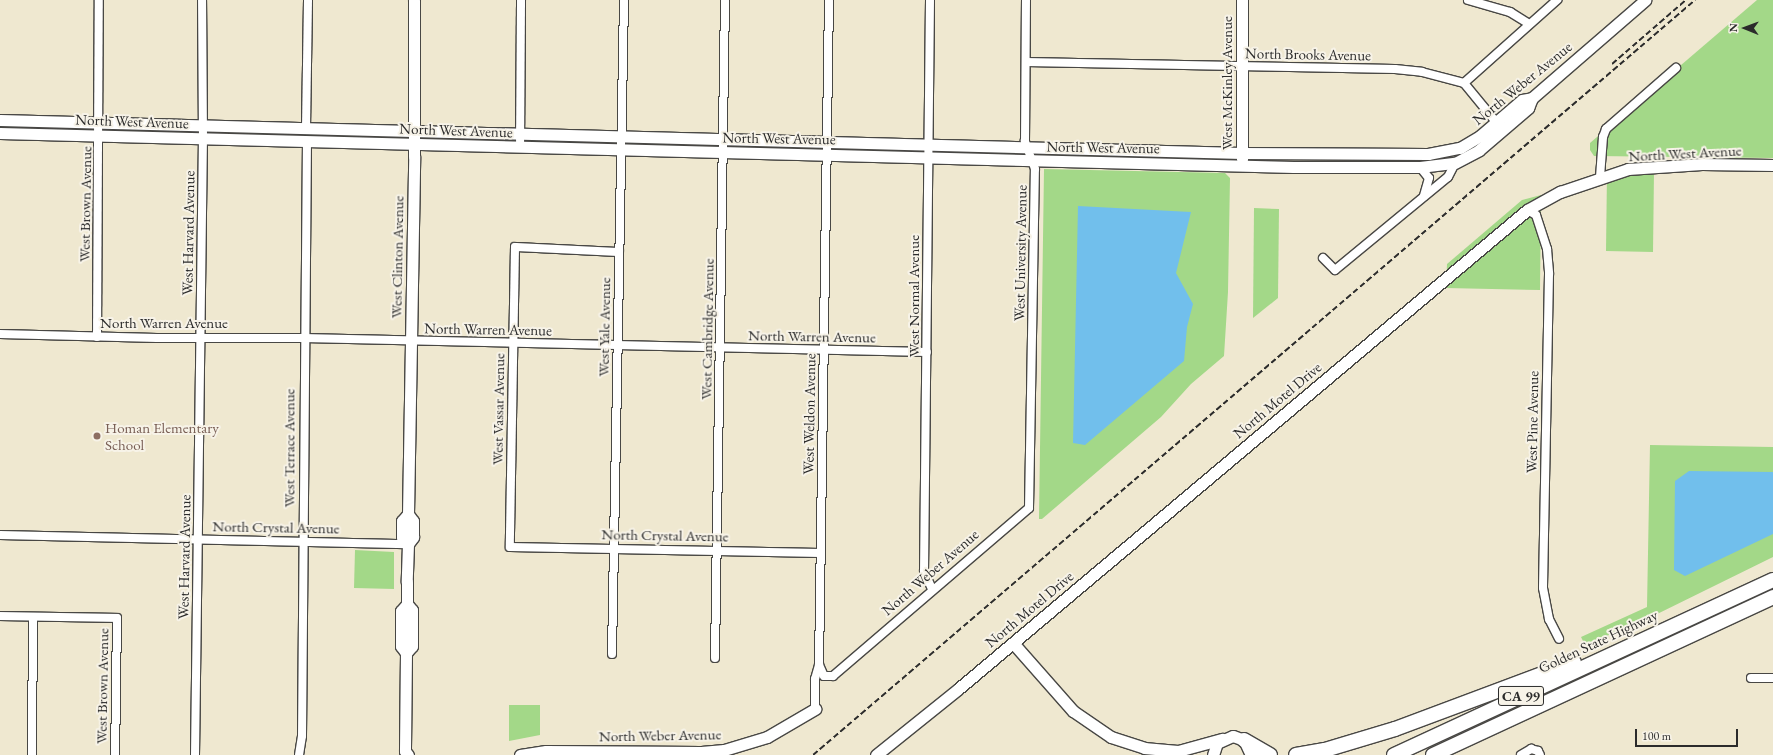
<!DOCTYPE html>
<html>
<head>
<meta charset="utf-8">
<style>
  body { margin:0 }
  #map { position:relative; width:1773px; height:755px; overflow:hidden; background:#efe8d0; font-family:"EB Garamond",serif }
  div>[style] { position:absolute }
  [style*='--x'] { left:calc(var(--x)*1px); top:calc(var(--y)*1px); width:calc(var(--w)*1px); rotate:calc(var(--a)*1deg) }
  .green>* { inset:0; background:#a3d888 }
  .water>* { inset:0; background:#71bfec }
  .roads { filter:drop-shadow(1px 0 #484744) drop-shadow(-1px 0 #484744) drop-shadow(0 1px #484744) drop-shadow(0 -1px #484744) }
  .street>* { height:8px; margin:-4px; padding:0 4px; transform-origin:4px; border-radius:4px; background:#fff }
  .secondary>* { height:11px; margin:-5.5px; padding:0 5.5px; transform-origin:5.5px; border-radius:5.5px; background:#fff }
  .highway>* { height:14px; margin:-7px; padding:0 7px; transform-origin:7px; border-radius:7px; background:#fff }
  .rail>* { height:2px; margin-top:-1px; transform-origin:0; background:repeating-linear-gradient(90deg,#2b2b2b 0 6px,transparent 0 9px) }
  .dots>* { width:11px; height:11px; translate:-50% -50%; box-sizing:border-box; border:2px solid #f7f3e8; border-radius:50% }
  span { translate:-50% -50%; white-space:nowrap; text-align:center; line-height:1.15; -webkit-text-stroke:4px #f7f3e8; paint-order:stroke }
  .shield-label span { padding:1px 3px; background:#f7f3e8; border:1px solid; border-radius:3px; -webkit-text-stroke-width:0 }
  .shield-label { font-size:14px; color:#2b2b2b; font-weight:700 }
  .street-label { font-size:15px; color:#2b2b2b }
  .education-label { font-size:15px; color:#785e54 }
  .left { translate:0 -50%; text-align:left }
  .north { position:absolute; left:1725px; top:8px; width:40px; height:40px; -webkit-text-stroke:3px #f7f3e8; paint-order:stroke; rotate:271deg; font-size:11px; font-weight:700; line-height:16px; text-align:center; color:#2b2b2b }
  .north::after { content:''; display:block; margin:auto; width:14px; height:18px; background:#2b2b2b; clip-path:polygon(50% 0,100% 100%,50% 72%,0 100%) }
  .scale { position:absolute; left:1635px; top:729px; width:103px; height:18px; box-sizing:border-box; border:2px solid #2b2b2b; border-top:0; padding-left:5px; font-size:12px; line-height:14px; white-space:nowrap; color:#2b2b2b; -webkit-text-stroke:3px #f7f3e8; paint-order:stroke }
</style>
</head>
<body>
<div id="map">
  <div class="green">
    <i style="clip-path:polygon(1757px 0,1773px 0,1773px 158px,1594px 156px,1590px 150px,1590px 143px)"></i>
    <i style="clip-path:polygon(1044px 169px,1225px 173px,1230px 178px,1228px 292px,1224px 356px,1191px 384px,1161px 417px,1042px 519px,1039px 519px)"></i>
    <i style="clip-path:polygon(1607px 172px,1654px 172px,1653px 252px,1606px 251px)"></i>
    <i style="clip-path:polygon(1541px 195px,1540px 290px,1446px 288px,1447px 264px,1522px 200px)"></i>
    <i style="clip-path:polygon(1254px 208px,1279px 209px,1278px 298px,1253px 318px)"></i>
    <i style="clip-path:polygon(1650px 445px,1773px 447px,1773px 557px,1647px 619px,1585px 645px,1581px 637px,1647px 607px)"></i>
    <i style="clip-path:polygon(355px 550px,394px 552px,394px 589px,354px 588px)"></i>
    <i style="clip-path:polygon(509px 705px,540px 705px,540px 735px,509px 741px)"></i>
  </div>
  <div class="water">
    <i style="clip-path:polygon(1078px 206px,1191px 212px,1176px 273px,1193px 304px,1187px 327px,1184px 361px,1085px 445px,1073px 443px)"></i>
    <i style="clip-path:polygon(1689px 471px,1773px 472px,1773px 534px,1685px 576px,1674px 570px,1675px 481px)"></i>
  </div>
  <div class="roads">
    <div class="street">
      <i style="--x:930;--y:0;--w:571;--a:90.6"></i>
      <i style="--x:924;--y:571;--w:20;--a:66"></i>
      <i style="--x:1468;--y:0;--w:44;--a:15.9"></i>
      <i style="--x:1510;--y:12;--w:22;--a:32"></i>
      <i style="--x:1026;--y:62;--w:369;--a:1.1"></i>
      <i style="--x:1395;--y:69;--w:27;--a:6"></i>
      <i style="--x:1422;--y:72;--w:43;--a:14.7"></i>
      <i style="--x:1464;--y:83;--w:50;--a:50.6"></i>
      <i style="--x:1496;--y:122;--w:5;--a:79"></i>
      <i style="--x:1464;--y:83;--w:125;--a:-41.7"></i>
      <i style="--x:306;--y:128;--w:128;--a:-89.1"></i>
      <i style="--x:520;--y:147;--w:147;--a:-89.6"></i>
      <i style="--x:1420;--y:167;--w:14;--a:51"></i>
      <i style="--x:1429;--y:178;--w:19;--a:106"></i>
      <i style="--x:1600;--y:177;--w:40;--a:-85.7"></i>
      <i style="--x:1603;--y:137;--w:9;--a:-69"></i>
      <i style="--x:1606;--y:129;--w:93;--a:-41.1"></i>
      <i style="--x:1527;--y:210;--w:10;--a:29"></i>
      <i style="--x:1536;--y:215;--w:36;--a:72"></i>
      <i style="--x:1547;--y:249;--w:25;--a:85"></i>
      <i style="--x:1549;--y:274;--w:314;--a:91.1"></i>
      <i style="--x:1543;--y:588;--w:32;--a:79"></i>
      <i style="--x:1549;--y:619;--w:22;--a:63"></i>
      <i style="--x:619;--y:252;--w:104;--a:-177.2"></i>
      <i style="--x:515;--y:247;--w:300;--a:91"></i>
      <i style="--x:510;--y:547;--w:310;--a:1.1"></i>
      <i style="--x:1323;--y:258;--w:17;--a:45"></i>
      <i style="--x:1335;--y:270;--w:146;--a:-39.5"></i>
      <i style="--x:1448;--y:177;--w:16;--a:-63"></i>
      <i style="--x:0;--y:334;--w:157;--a:1.5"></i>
      <i style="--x:157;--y:338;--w:146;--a:0"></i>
      <i style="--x:303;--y:338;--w:624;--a:1.29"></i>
      <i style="--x:97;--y:337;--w:337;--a:-89.7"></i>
      <i style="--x:0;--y:535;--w:408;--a:1.3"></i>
      <i style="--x:0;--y:616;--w:117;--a:1"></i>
      <i style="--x:117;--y:618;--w:137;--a:90.8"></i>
      <i style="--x:612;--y:654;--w:654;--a:-88.95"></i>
      <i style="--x:715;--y:658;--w:658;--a:-89.13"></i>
      <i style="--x:819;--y:665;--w:12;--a:66"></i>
      <i style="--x:824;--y:676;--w:9;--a:0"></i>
      <i style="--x:833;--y:676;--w:258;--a:-40.6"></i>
      <i style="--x:1029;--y:508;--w:339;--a:-89"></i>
      <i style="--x:1035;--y:169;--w:30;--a:-110"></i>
      <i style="--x:1025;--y:141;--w:141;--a:-89.6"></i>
      <i style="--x:1751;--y:678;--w:22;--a:0"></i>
      <i style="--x:815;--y:709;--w:30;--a:-90"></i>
      <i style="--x:815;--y:679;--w:15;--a:-74"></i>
      <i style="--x:819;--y:665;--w:665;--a:-89.14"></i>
      <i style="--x:32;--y:755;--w:138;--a:-89.6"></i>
      <i style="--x:195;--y:755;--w:617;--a:-89.26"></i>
      <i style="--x:203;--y:138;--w:138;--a:-90.4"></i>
      <i style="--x:299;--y:755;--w:19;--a:-81"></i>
      <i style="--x:302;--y:736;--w:595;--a:-89.52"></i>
      <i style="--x:1521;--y:755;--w:12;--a:-31"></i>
      <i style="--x:1531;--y:749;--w:7;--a:16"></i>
      <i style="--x:1538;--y:751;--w:4;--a:63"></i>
    </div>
    <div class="secondary">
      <i style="--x:0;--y:120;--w:1242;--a:1.52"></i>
      <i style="--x:1242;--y:153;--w:186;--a:0.3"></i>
      <i style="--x:1428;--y:154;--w:33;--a:-11"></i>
      <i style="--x:1460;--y:148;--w:23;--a:-31"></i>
      <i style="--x:1480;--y:136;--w:55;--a:-40.6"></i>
      <i style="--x:1522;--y:100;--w:10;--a:-11"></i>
      <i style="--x:1532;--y:98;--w:150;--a:-40.9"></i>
      <i style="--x:0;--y:133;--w:1294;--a:1.51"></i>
      <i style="--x:1294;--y:167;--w:126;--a:0"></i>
      <i style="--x:1420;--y:167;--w:35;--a:-7"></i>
      <i style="--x:1455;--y:163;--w:27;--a:-28"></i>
      <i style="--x:1479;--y:150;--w:65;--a:-40.6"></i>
      <i style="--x:1528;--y:108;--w:11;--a:-68"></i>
      <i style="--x:1242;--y:159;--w:159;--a:-90"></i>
      <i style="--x:408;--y:514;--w:9;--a:131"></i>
      <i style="--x:402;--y:521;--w:16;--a:90"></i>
      <i style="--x:402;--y:537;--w:9;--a:49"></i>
      <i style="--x:408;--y:544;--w:38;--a:92"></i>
      <i style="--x:407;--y:582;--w:22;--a:90"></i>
      <i style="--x:407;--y:604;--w:9;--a:131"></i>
      <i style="--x:401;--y:611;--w:35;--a:90"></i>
      <i style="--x:401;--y:646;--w:9;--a:54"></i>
      <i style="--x:406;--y:653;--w:98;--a:90.6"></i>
      <i style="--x:405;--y:751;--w:5;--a:53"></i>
      <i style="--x:408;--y:544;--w:9;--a:-54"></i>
      <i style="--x:413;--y:537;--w:16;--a:-90"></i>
      <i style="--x:413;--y:521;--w:9;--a:-126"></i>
      <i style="--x:408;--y:514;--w:358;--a:-89"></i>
      <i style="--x:414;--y:156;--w:156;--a:-90"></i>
      <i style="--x:1013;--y:643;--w:91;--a:48.6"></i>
      <i style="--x:1073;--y:711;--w:46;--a:34.4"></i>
      <i style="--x:1111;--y:737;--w:35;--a:18"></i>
      <i style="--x:1144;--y:748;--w:34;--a:5"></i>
      <i style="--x:1178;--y:751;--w:46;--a:-15.3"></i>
      <i style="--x:406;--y:653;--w:9;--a:-49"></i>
      <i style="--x:412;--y:646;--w:36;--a:-90"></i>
      <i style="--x:412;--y:610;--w:8;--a:-130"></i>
      <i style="--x:520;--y:755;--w:26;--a:-9"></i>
      <i style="--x:546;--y:751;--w:155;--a:0.4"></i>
      <i style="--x:701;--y:752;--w:23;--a:-5"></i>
      <i style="--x:724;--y:750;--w:45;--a:-16.8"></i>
      <i style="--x:767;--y:737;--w:56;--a:-30.3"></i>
      <i style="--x:876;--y:755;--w:105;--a:-38.8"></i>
      <i style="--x:958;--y:689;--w:744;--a:-40.09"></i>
      <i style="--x:1527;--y:210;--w:38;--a:-29"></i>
      <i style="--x:1560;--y:192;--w:72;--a:-18.7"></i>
      <i style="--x:1628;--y:169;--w:74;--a:-3.9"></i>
      <i style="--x:1702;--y:164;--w:71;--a:0.8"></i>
      <i style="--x:1213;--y:755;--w:13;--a:-72"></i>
      <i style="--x:1217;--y:743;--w:17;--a:-24"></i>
      <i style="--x:1233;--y:736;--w:12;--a:20"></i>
      <i style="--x:1244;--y:740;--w:17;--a:65"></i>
    </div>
    <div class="highway">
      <i style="--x:1244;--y:740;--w:30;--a:30"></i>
      <i style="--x:1296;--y:755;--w:29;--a:-10"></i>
      <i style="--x:1325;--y:750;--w:73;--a:-16.7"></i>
      <i style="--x:1395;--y:729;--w:191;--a:-20.5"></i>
      <i style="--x:1394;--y:755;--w:417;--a:-24.8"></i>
      <i style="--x:1433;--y:755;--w:375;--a:-24.9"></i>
    </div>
  </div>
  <div class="rail">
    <i style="--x:1612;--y:64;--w:98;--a:-40.9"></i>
    <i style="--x:813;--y:755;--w:1161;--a:-40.56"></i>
  </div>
  <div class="dots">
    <i style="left:97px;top:436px;background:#8d6e63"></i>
  </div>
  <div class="shield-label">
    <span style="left:1521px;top:696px">CA 99</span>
  </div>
  <div class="street-label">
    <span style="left:1308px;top:54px;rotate:1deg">North Brooks Avenue</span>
    <span style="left:1227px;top:83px;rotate:-90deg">West McKinley Avenue</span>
    <span style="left:1522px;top:83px;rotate:-39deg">North Weber Avenue</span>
    <span style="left:132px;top:121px;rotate:2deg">North West Avenue</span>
    <span style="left:456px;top:130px;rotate:2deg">North West Avenue</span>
    <span style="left:779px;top:138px;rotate:1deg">North West Avenue</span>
    <span style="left:1103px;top:147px;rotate:1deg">North West Avenue</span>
    <span style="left:1685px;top:153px;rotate:-3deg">North West Avenue</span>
    <span style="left:85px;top:204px;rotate:-89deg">West Brown Avenue</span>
    <span style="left:188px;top:233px;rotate:-89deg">West Harvard Avenue</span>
    <span style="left:1020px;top:253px;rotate:-89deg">West University Avenue</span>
    <span style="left:397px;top:257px;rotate:-89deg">West Clinton Avenue</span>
    <span style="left:914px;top:296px;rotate:-90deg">West Normal Avenue</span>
    <span style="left:164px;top:323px">North Warren Avenue</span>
    <span style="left:604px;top:327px;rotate:-89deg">West Yale Avenue</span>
    <span style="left:488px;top:329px;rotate:1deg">North Warren Avenue</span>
    <span style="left:707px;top:329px;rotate:-89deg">West Cambridge Avenue</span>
    <span style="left:812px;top:336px;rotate:1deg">North Warren Avenue</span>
    <span style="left:1277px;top:400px;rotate:-40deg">North Motel Drive</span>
    <span style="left:498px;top:409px;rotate:-89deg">West Vassar Avenue</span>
    <span style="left:809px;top:414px;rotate:-89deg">West Weldon Avenue</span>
    <span style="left:1532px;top:422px;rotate:-89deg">West Pine Avenue</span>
    <span style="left:289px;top:448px;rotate:-90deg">West Terrace Avenue</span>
    <span style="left:276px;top:527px;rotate:1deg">North Crystal Avenue</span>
    <span style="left:665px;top:535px;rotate:1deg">North Crystal Avenue</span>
    <span style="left:184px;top:557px;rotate:-89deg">West Harvard Avenue</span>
    <span style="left:930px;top:572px;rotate:-41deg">North Weber Avenue</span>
    <span style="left:1029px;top:609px;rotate:-40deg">North Motel Drive</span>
    <span style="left:1598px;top:641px;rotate:-25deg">Golden State Highway</span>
    <span style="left:102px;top:686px;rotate:-89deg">West Brown Avenue</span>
    <span style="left:660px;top:735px;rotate:-1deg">North Weber Avenue</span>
  </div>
  <div class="education-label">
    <span class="left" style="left:105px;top:436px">Homan Elementary<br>School</span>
  </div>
  <div class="north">N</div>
  <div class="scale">100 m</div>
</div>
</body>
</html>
